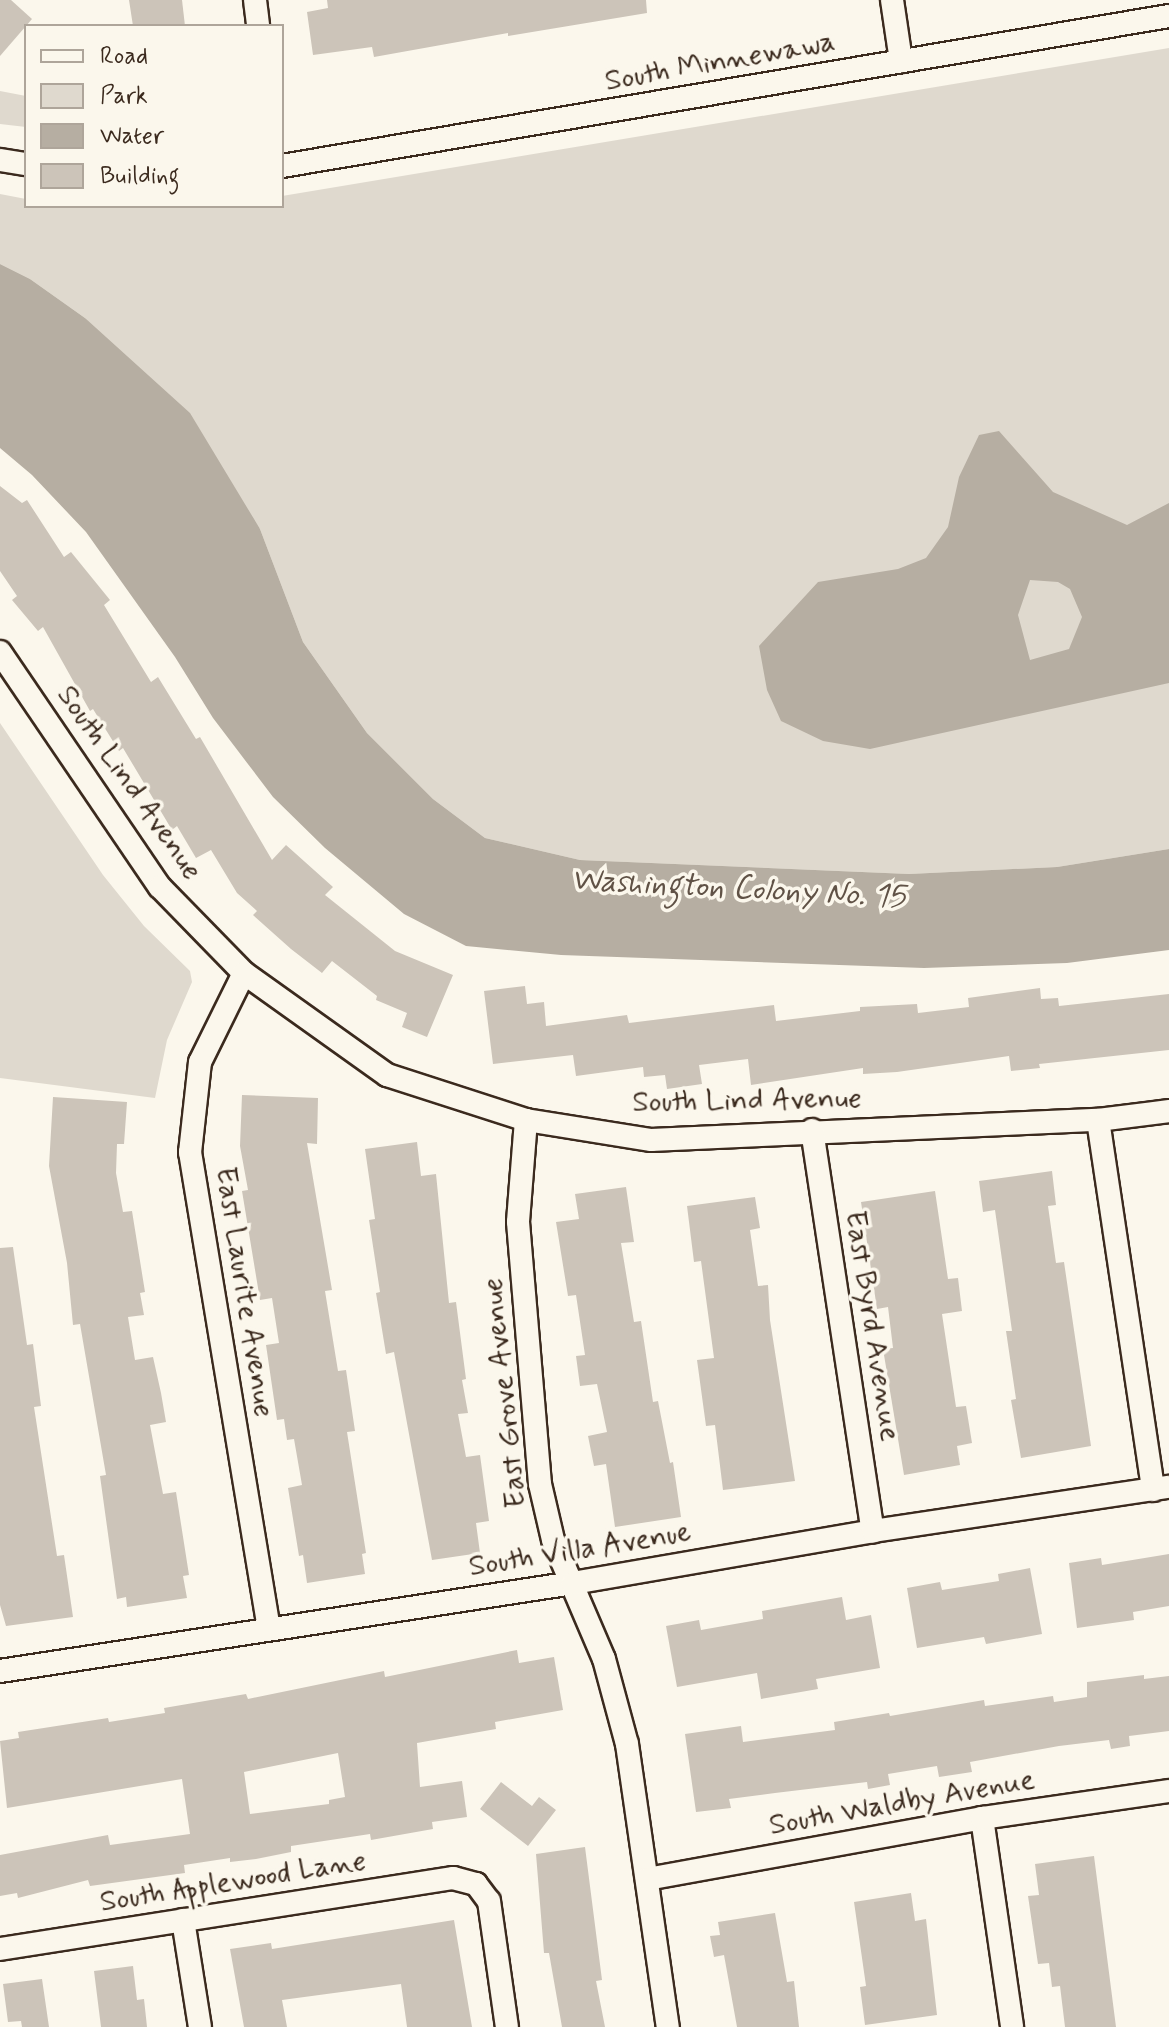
<!DOCTYPE html>
<html>
<head>
<meta charset="utf-8">
<style>
  body { margin:0 }
  #map { position:relative; width:1169px; height:2027px; overflow:hidden; background:#fbf7ec; font-family:Mynerve,sans-serif }
  div>[style] { position:absolute }
  [style*='--x'] { left:calc(var(--x)*1px); top:calc(var(--y)*1px); width:calc(var(--w)*1px); rotate:calc(var(--a)*1deg) }
  .green>* { inset:0; background:#dfd9ce }
  .water>* { inset:0; background:#b6aea2 }
  .building>* { inset:0; background:#ccc4b9 }
  .roads { filter:drop-shadow(2px 0 #3b2a1e) drop-shadow(-2px 0 #3b2a1e) drop-shadow(0 2px #3b2a1e) drop-shadow(0 -2px #3b2a1e) }
  .street>* { height:22px; margin:-11px; padding:0 11px; transform-origin:11px; border-radius:11px; background:#fbf7ec }
  span { translate:-50% -50%; white-space:nowrap; text-align:center; line-height:1.15; -webkit-text-stroke:7px #fbf7ec; paint-order:stroke }
  .street-label { font-size:30px; color:#3b2a1e }
  .water-label { font-size:32px; color:#605246; font-style:italic }
  .legend { position:absolute; left:24px; top:24px; width:260px; height:184px; box-sizing:border-box; background:#fbf7ec; border:2px solid #aea59a; margin:0; padding:10px 14px; list-style:none; font-size:24px; color:#3b2a1e }
  .legend li { display:flex; align-items:center; gap:16px; height:40px }
  .legend b { width:40px; border:2px solid #aea59a }
</style>
</head>
<body>
<div id="map">
  <div class="green">
    <i style="clip-path:polygon(1169px 48px,1169px 849px,1057px 867px,909px 874px,580px 860px,485px 838px,433px 799px,367px 733px,303px 642px,260px 529px,85px 318px,30px 279px,0 264px,0 194px,26px 199px,26px 206px,282px 206px,282px 196px)"></i>
    <i style="clip-path:polygon(0 91px,26px 96px,26px 127px,0 124px)"></i>
    <i style="clip-path:polygon(0 723px,103px 875px,144px 926px,190px 971px,192px 982px,167px 1040px,155px 1098px,0 1078px)"></i>
  </div>
  <div class="water">
    <i style="clip-path:polygon(0 264px,30px 279px,85px 318px,190px 413px,260px 529px,303px 642px,367px 733px,433px 799px,485px 838px,580px 860px,909px 874px,1057px 867px,1169px 849px,1169px 950px,1067px 963px,924px 968px,561px 955px,466px 946px,404px 914px,325px 848px,273px 797px,213px 718px,175px 657px,86px 532px,32px 475px,0 448px)"></i>
    <i style="clip-path:polygon(evenodd,999px 431px,1053px 492px,1127px 525px,1169px 503px,1169px 683px,870px 749px,823px 741px,781px 721px,767px 690px,759px 646px,818px 582px,898px 569px,926px 558px,948px 527px,959px 477px,979px 435px,999px 431px,1030px 580px,1058px 582px,1070px 589px,1082px 617px,1069px 649px,1030px 660px,1018px 615px,1030px 580px)"></i>
  </div>
  <div class="building">
    <i style="clip-path:polygon(0 0,11px 0,32px 19px,0 56px)"></i>
    <i style="clip-path:polygon(129px 0,182px 0,185px 26px,133px 26px)"></i>
    <i style="clip-path:polygon(327px 0,646px 0,647px 13px,508px 36px,508px 33px,374px 57px,372px 47px,313px 55px,307px 12px,328px 8px)"></i>
    <i style="clip-path:polygon(0 486px,22px 503px,27px 500px,64px 557px,71px 552px,110px 600px,104px 605px,151px 682px,158px 677px,196px 739px,200px 737px,272px 860px,286px 845px,333px 887px,325px 895px,395px 951px,453px 975px,427px 1037px,402px 1027px,407px 1013px,376px 1000px,377px 996px,332px 961px,322px 973px,291px 949px,253px 915px,257px 911px,237px 893px,211px 850px,196px 858px,177px 826px,172px 830px,123px 748px,119px 751px,93px 709px,90px 711px,43px 627px,38px 631px,12px 600px,17px 596px,0 571px)"></i>
    <i style="clip-path:polygon(525px 986px,527px 1004px,544px 1002px,546px 1026px,627px 1015px,629px 1023px,774px 1005px,776px 1021px,860px 1011px,860px 1007px,917px 1004px,918px 1013px,969px 1007px,968px 998px,1040px 988px,1041px 999px,1058px 998px,1059px 1006px,1169px 994px,1169px 1050px,1039px 1064px,1040px 1068px,1011px 1071px,1009px 1056px,897px 1072px,863px 1074px,863px 1068px,751px 1085px,748px 1059px,699px 1065px,702px 1084px,667px 1089px,665px 1075px,644px 1077px,643px 1067px,576px 1076px,573px 1055px,493px 1064px,484px 991px)"></i>
    <i style="clip-path:polygon(242px 1095px,318px 1098px,317px 1144px,307px 1143px,332px 1290px,325px 1291px,338px 1371px,346px 1370px,355px 1431px,347px 1432px,366px 1553px,362px 1554px,365px 1574px,307px 1583px,303px 1555px,299px 1556px,288px 1488px,302px 1485px,294px 1439px,287px 1440px,284px 1419px,277px 1420px,266px 1345px,279px 1343px,272px 1298px,260px 1300px,242px 1191px,248px 1190px,240px 1146px)"></i>
    <i style="clip-path:polygon(53px 1097px,127px 1102px,124px 1144px,117px 1144px,116px 1173px,123px 1212px,132px 1211px,145px 1292px,140px 1293px,144px 1315px,128px 1317px,135px 1360px,153px 1357px,161px 1393px,166px 1422px,150px 1425px,163px 1494px,176px 1492px,189px 1575px,183px 1576px,187px 1598px,127px 1607px,126px 1597px,117px 1599px,100px 1476px,106px 1475px,80px 1324px,73px 1325px,67px 1263px,49px 1166px)"></i>
    <i style="clip-path:polygon(417px 1142px,421px 1176px,436px 1174px,449px 1303px,456px 1302px,466px 1379px,462px 1380px,468px 1413px,458px 1414px,466px 1457px,480px 1455px,489px 1521px,476px 1523px,480px 1553px,432px 1560px,394px 1352px,386px 1354px,376px 1293px,380px 1292px,369px 1220px,375px 1219px,365px 1149px)"></i>
    <i style="clip-path:polygon(1052px 1171px,1056px 1205px,1048px 1206px,1056px 1263px,1064px 1262px,1091px 1446px,1021px 1458px,1011px 1400px,1016px 1399px,1006px 1331px,1012px 1331px,995px 1210px,983px 1212px,979px 1181px)"></i>
    <i style="clip-path:polygon(626px 1187px,634px 1242px,621px 1243px,634px 1322px,641px 1321px,653px 1402px,658px 1401px,670px 1463px,673px 1462px,681px 1517px,615px 1527px,606px 1464px,594px 1466px,588px 1436px,607px 1432px,597px 1384px,580px 1386px,576px 1356px,585px 1355px,576px 1295px,568px 1296px,556px 1222px,579px 1219px,575px 1194px)"></i>
    <i style="clip-path:polygon(935px 1191px,948px 1279px,958px 1278px,962px 1311px,942px 1314px,956px 1407px,966px 1406px,972px 1443px,957px 1446px,960px 1465px,904px 1475px,883px 1349px,893px 1348px,888px 1307px,877px 1309px,861px 1202px)"></i>
    <i style="clip-path:polygon(755px 1197px,760px 1228px,750px 1230px,758px 1286px,768px 1285px,770px 1320px,795px 1481px,723px 1490px,715px 1425px,706px 1426px,697px 1360px,714px 1358px,701px 1261px,694px 1262px,687px 1206px)"></i>
    <i style="clip-path:polygon(13px 1247px,27px 1345px,33px 1344px,41px 1406px,34px 1407px,57px 1556px,64px 1555px,73px 1617px,6px 1626px,0 1605px,0 1248px)"></i>
    <i style="clip-path:polygon(1169px 1554px,1169px 1606px,1133px 1612px,1134px 1620px,1077px 1628px,1069px 1563px,1101px 1558px,1102px 1565px)"></i>
    <i style="clip-path:polygon(1030px 1568px,1042px 1634px,986px 1644px,984px 1637px,917px 1648px,907px 1588px,940px 1582px,942px 1590px,999px 1581px,998px 1574px)"></i>
    <i style="clip-path:polygon(842px 1597px,846px 1620px,871px 1615px,880px 1668px,816px 1679px,818px 1689px,761px 1699px,757px 1673px,677px 1687px,666px 1626px,699px 1620px,701px 1630px,763px 1619px,762px 1611px)"></i>
    <i style="clip-path:polygon(evenodd,517px 1650px,519px 1663px,554px 1657px,563px 1710px,495px 1722px,496px 1729px,417px 1743px,420px 1787px,462px 1781px,467px 1817px,432px 1822px,433px 1829px,371px 1840px,370px 1834px,291px 1846px,291px 1852px,256px 1859px,230px 1862px,230px 1858px,184px 1865px,185px 1873px,90px 1886px,88px 1880px,18px 1898px,17px 1893px,0 1896px,0 1855px,108px 1835px,110px 1845px,190px 1834px,182px 1779px,7px 1808px,0 1741px,19px 1738px,18px 1732px,108px 1718px,109px 1722px,165px 1713px,164px 1708px,246px 1694px,248px 1699px,384px 1671px,385px 1677px,517px 1650px,338px 1753px,345px 1797px,329px 1800px,329px 1804px,250px 1814px,244px 1772px,338px 1753px)"></i>
    <i style="clip-path:polygon(1144px 1675px,1144px 1679px,1169px 1676px,1169px 1731px,1129px 1736px,1130px 1746px,1111px 1749px,1109px 1740px,1059px 1746px,970px 1762px,972px 1772px,939px 1777px,937px 1766px,888px 1774px,890px 1785px,868px 1789px,867px 1782px,775px 1793px,729px 1799px,731px 1808px,696px 1812px,685px 1734px,741px 1726px,743px 1742px,835px 1730px,834px 1722px,889px 1713px,890px 1716px,984px 1700px,985px 1706px,1053px 1696px,1054px 1702px,1087px 1697px,1087px 1682px)"></i>
    <i style="clip-path:polygon(501px 1782px,532px 1806px,539px 1797px,556px 1810px,528px 1846px,480px 1809px)"></i>
    <i style="clip-path:polygon(585px 1847px,602px 1980px,596px 1981px,605px 2027px,562px 2027px,549px 1953px,544px 1953px,536px 1854px)"></i>
    <i style="clip-path:polygon(1094px 1856px,1116px 2027px,1065px 2027px,1060px 1986px,1052px 1987px,1049px 1963px,1038px 1964px,1028px 1896px,1039px 1895px,1035px 1864px)"></i>
    <i style="clip-path:polygon(911px 1893px,915px 1921px,926px 1919px,937px 2015px,865px 2025px,860px 1987px,866px 1986px,854px 1902px)"></i>
    <i style="clip-path:polygon(775px 1913px,787px 1982px,794px 1981px,799px 2027px,737px 2027px,724px 1955px,714px 1957px,710px 1936px,720px 1935px,718px 1922px)"></i>
    <i style="clip-path:polygon(454px 1920px,472px 2027px,407px 2027px,401px 1984px,282px 2000px,287px 2027px,244px 2027px,230px 1949px,271px 1943px,272px 1949px)"></i>
    <i style="clip-path:polygon(133px 1966px,137px 2000px,144px 1999px,147px 2027px,101px 2027px,94px 1971px)"></i>
    <i style="clip-path:polygon(42px 1979px,49px 2027px,22px 2027px,21px 2021px,8px 2022px,3px 1984px)"></i>
  </div>
  <div class="roads">
    <div class="street">
      <i style="--x:255;--y:0;--w:26;--a:83"></i>
      <i style="--x:892;--y:0;--w:62;--a:81.6"></i>
      <i style="--x:0;--y:160;--w:26;--a:9"></i>
      <i style="--x:282;--y:166;--w:900;--a:-9.6"></i>
      <i style="--x:0;--y:652;--w:284;--a:55.8"></i>
      <i style="--x:160;--y:887;--w:120;--a:45.7"></i>
      <i style="--x:244;--y:973;--w:176;--a:35.5"></i>
      <i style="--x:387;--y:1075;--w:146;--a:17.9"></i>
      <i style="--x:526;--y:1120;--w:127;--a:9.1"></i>
      <i style="--x:651;--y:1140;--w:447;--a:-2.6"></i>
      <i style="--x:1098;--y:1120;--w:72;--a:-7.2"></i>
      <i style="--x:244;--y:973;--w:99;--a:116.3"></i>
      <i style="--x:200;--y:1062;--w:91;--a:96.3"></i>
      <i style="--x:190;--y:1152;--w:483;--a:80.6"></i>
      <i style="--x:526;--y:1120;--w:102;--a:94.5"></i>
      <i style="--x:518;--y:1222;--w:263;--a:85.2"></i>
      <i style="--x:540;--y:1484;--w:57;--a:76.9"></i>
      <i style="--x:553;--y:1540;--w:129;--a:66.8"></i>
      <i style="--x:604;--y:1659;--w:88;--a:74.9"></i>
      <i style="--x:627;--y:1744;--w:286;--a:81.8"></i>
      <i style="--x:1098;--y:1120;--w:374;--a:81.5"></i>
      <i style="--x:812;--y:1130;--w:406;--a:81.4"></i>
      <i style="--x:0;--y:1671;--w:580;--a:-8.73"></i>
      <i style="--x:573;--y:1583;--w:304;--a:-9.8"></i>
      <i style="--x:873;--y:1531;--w:299;--a:-8.5"></i>
      <i style="--x:982;--y:1818;--w:211;--a:81.8"></i>
      <i style="--x:647;--y:1879;--w:341;--a:-10.3"></i>
      <i style="--x:982;--y:1818;--w:189;--a:-8.2"></i>
      <i style="--x:183;--y:1920;--w:108;--a:81"></i>
      <i style="--x:0;--y:1949;--w:459;--a:-8.9"></i>
      <i style="--x:453;--y:1878;--w:24;--a:15"></i>
      <i style="--x:476;--y:1884;--w:21;--a:53"></i>
      <i style="--x:489;--y:1901;--w:127;--a:81.9"></i>
    </div>
  </div>
  <div class="street-label">
    <span style="left:720px;top:62px;rotate:-10deg">South Minnewawa</span>
    <span style="left:129px;top:783px;rotate:55deg">South Lind Avenue</span>
    <span style="left:747px;top:1101px;rotate:-1deg">South Lind Avenue</span>
    <span style="left:244px;top:1292px;rotate:81deg">East Laurite Avenue</span>
    <span style="left:872px;top:1326px;rotate:81deg">East Byrd Avenue</span>
    <span style="left:505px;top:1393px;rotate:-96deg">East Grove Avenue</span>
    <span style="left:580px;top:1550px;rotate:-9deg">South Villa Avenue</span>
    <span style="left:902px;top:1803px;rotate:-10deg">South Waldby Avenue</span>
    <span style="left:233px;top:1882px;rotate:-9deg">South Applewood Lane</span>
  </div>
  <div class="water-label">
    <span style="left:738px;top:889px;rotate:3deg">Washington Colony No. 15</span>
  </div>
  <ul class="legend">
  <li><b style="height:10px;background:#fbf7ec"></b>Road</li>
  <li><b style="height:22px;background:#dfd9ce"></b>Park</li>
  <li><b style="height:22px;background:#b6aea2"></b>Water</li>
  <li><b style="height:22px;background:#ccc4b9"></b>Building</li>
  </ul>
</div>
</body>
</html>
